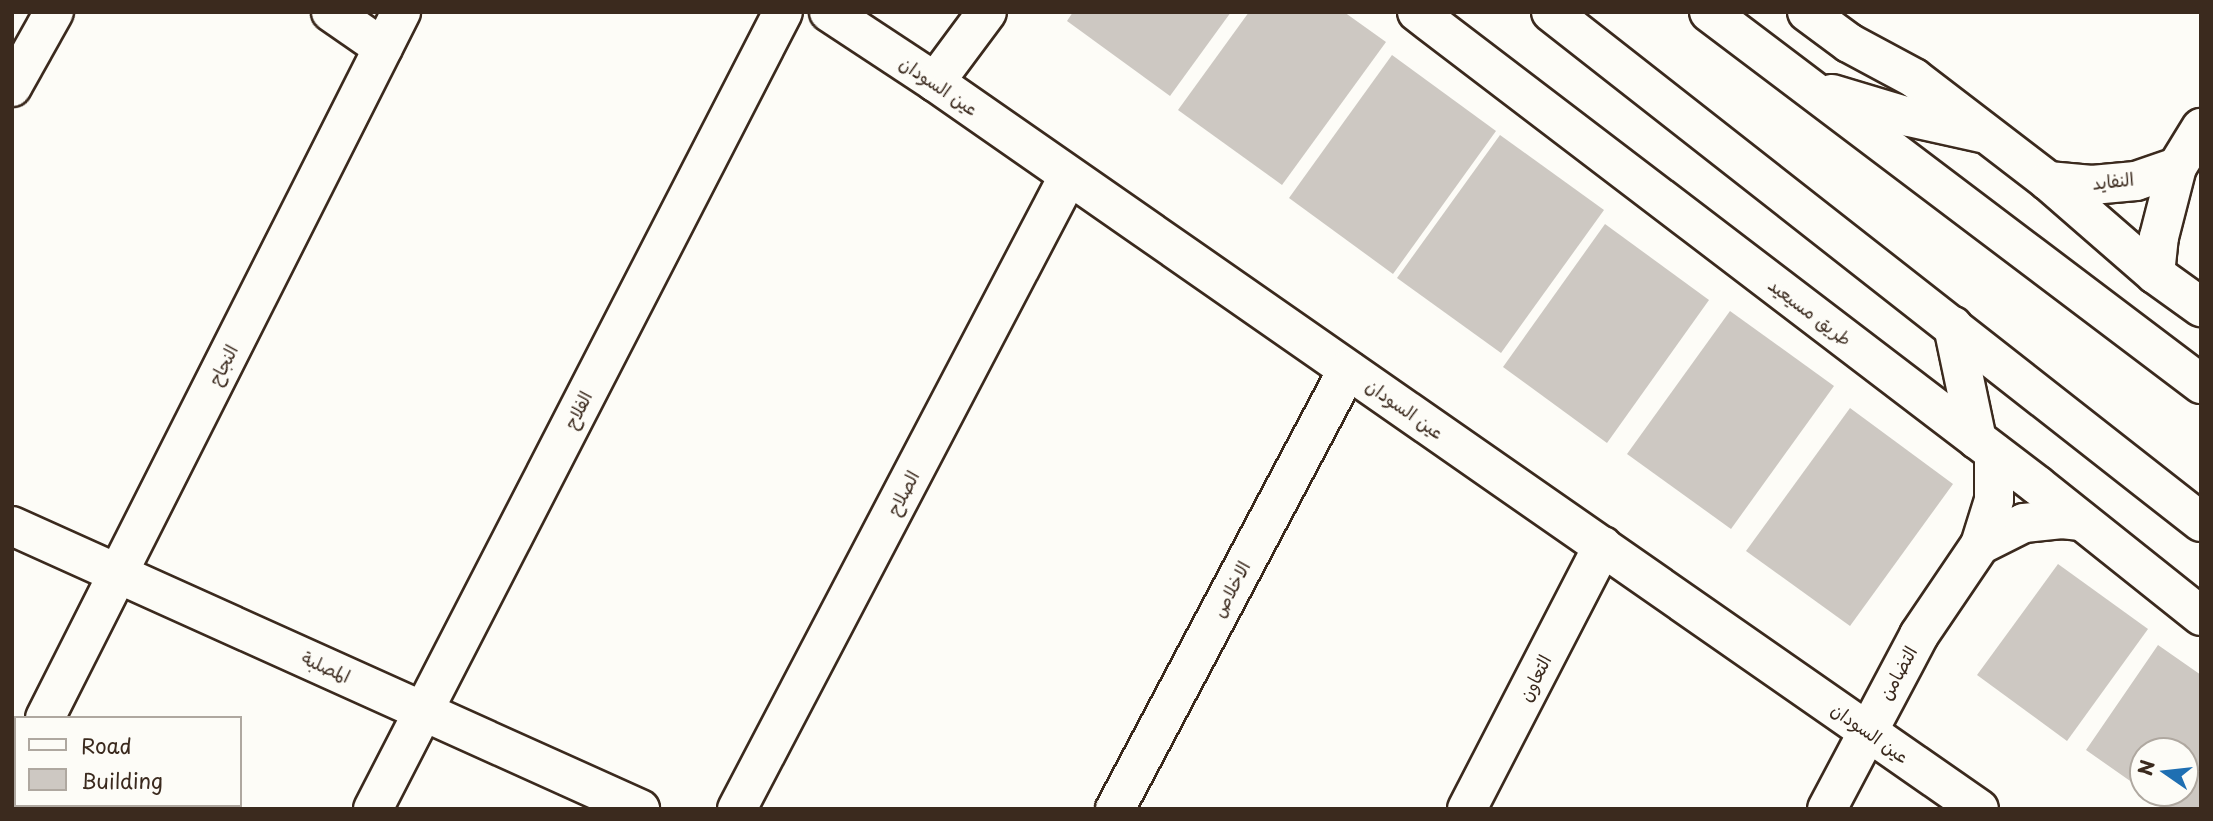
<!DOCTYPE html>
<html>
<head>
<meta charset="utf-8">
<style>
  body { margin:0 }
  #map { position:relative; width:2213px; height:821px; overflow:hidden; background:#fdfcf7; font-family:"Playpen Sans","Playpen Sans Arabic",sans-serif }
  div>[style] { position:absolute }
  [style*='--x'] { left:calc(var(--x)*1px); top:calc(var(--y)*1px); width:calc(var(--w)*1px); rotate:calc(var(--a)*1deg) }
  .building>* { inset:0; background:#cdc8c2 }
  .roads { filter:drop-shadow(2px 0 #3b2a1e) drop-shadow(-2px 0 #3b2a1e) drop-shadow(0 2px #3b2a1e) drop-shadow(0 -2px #3b2a1e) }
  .minor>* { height:38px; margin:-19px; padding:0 19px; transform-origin:19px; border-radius:19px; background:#fdfcf7 }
  .trunk>* { height:38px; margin:-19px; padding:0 19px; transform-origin:19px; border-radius:19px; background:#fdfcf7 }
  span { translate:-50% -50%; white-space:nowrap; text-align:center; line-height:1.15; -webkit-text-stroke:6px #fdfcf7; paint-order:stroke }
  .street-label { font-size:18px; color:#3b2a1e }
  .frame { position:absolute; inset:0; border:14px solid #3b2a1e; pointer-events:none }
  .legend { position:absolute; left:14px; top:716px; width:228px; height:91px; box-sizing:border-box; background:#fdfcf7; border:2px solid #afa8a0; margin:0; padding:9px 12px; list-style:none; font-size:21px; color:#3b2a1e }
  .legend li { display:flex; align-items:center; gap:14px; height:35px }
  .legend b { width:35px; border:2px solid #afa8a0 }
  .north { position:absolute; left:2129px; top:737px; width:70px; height:70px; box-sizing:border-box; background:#fdfcf7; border:2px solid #afa8a0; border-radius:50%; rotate:284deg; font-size:19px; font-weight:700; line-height:28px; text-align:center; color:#3b2a1e }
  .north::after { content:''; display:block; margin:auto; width:24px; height:32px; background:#1f6fb2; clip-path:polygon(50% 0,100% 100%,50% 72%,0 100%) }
</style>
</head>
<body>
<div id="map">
  <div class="building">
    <i style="clip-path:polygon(1073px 12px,1231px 12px,1170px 96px,1067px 21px)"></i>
    <i style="clip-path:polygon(1249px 12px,1344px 12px,1386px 42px,1282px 185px,1178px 110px)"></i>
    <i style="clip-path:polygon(1392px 55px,1496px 131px,1393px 274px,1289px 198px)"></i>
    <i style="clip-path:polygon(1500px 135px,1604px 210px,1501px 353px,1397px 278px)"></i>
    <i style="clip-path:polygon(1605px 224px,1709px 300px,1607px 443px,1503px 367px)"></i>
    <i style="clip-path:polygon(1730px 311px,1834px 386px,1731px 529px,1627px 454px)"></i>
    <i style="clip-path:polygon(1850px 408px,1953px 484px,1850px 626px,1746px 551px)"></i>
    <i style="clip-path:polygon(2058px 564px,2148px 629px,2067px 741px,1977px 675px)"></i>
    <i style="clip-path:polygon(2158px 645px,2201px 675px,2201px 809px,2163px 809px,2147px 797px,2150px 793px,2185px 793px,2185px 751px,2143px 751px,2143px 790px,2086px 750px)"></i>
  </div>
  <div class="roads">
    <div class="minor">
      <i style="--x:331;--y:12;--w:63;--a:34.7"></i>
      <i style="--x:829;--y:12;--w:127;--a:33.4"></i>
      <i style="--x:935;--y:82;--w:1272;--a:34.85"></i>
      <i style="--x:1417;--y:12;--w:780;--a:37.34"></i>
      <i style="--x:2037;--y:485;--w:210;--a:38.6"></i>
      <i style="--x:1807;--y:12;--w:52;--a:36.4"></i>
      <i style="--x:1849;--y:43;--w:74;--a:28.3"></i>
      <i style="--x:1914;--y:78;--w:169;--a:37.5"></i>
      <i style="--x:2048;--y:181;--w:142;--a:41"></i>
      <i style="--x:2155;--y:274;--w:57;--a:35.7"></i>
      <i style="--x:935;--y:82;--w:87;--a:-53.4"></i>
      <i style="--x:12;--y:87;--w:86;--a:-60.8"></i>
      <i style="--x:2048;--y:181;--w:44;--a:5.2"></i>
      <i style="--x:2092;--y:185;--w:44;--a:-5.2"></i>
      <i style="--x:2136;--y:181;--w:43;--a:-18.9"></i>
      <i style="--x:2155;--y:274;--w:37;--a:-84"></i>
      <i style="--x:2159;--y:237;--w:72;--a:-75.6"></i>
      <i style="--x:2177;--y:167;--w:46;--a:-58.4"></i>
      <i style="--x:12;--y:526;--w:689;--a:24.26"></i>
      <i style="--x:1980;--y:545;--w:49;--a:-26.6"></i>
      <i style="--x:2024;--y:523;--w:38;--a:-6"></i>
      <i style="--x:2062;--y:519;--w:19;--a:6"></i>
      <i style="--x:45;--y:718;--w:791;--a:-63.24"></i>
      <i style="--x:12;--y:782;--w:8;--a:-60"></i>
      <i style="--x:373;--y:809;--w:896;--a:-62.78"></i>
      <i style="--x:737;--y:809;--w:713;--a:-62.36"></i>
      <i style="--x:1115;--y:809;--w:497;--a:-62.1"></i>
      <i style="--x:1467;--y:809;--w:296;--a:-62.7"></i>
      <i style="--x:1827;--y:809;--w:197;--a:-62.1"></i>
      <i style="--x:1919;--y:635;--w:109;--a:-55.9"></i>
      <i style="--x:1980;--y:545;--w:47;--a:-72.7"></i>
      <i style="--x:1994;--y:500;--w:47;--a:-90"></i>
    </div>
    <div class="trunk">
      <i style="--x:1551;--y:12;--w:826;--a:38.12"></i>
      <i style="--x:1709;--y:12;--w:617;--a:37.09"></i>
      <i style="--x:1832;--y:94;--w:80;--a:16.6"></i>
      <i style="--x:1909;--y:117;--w:75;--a:12.4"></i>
      <i style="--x:1953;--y:326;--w:116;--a:78.1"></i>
    </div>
  </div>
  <div class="street-label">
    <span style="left:939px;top:86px;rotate:34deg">عين السودان</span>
    <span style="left:2113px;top:181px;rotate:-6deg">النفايد</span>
    <span style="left:1810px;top:312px;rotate:37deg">طريق مسيعيد</span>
    <span style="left:223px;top:365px;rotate:-63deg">النجاح</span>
    <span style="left:1405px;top:409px;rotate:35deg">عين السودان</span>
    <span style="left:578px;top:410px;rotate:-63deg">الفلاح</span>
    <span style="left:903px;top:493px;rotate:-62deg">الصلاح</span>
    <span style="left:1231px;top:589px;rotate:-62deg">الاخلاص</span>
    <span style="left:326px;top:667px;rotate:24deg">المصلبة</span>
    <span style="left:1898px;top:673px;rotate:-61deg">التضامن</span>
    <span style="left:1535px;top:678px;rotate:-63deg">التعاون</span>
    <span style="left:1870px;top:733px;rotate:35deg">عين السودان</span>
  </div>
  <div class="frame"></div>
  <ul class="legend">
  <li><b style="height:9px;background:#fdfcf7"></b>Road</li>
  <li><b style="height:19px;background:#cdc8c2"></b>Building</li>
  </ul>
  <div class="north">N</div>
</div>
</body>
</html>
